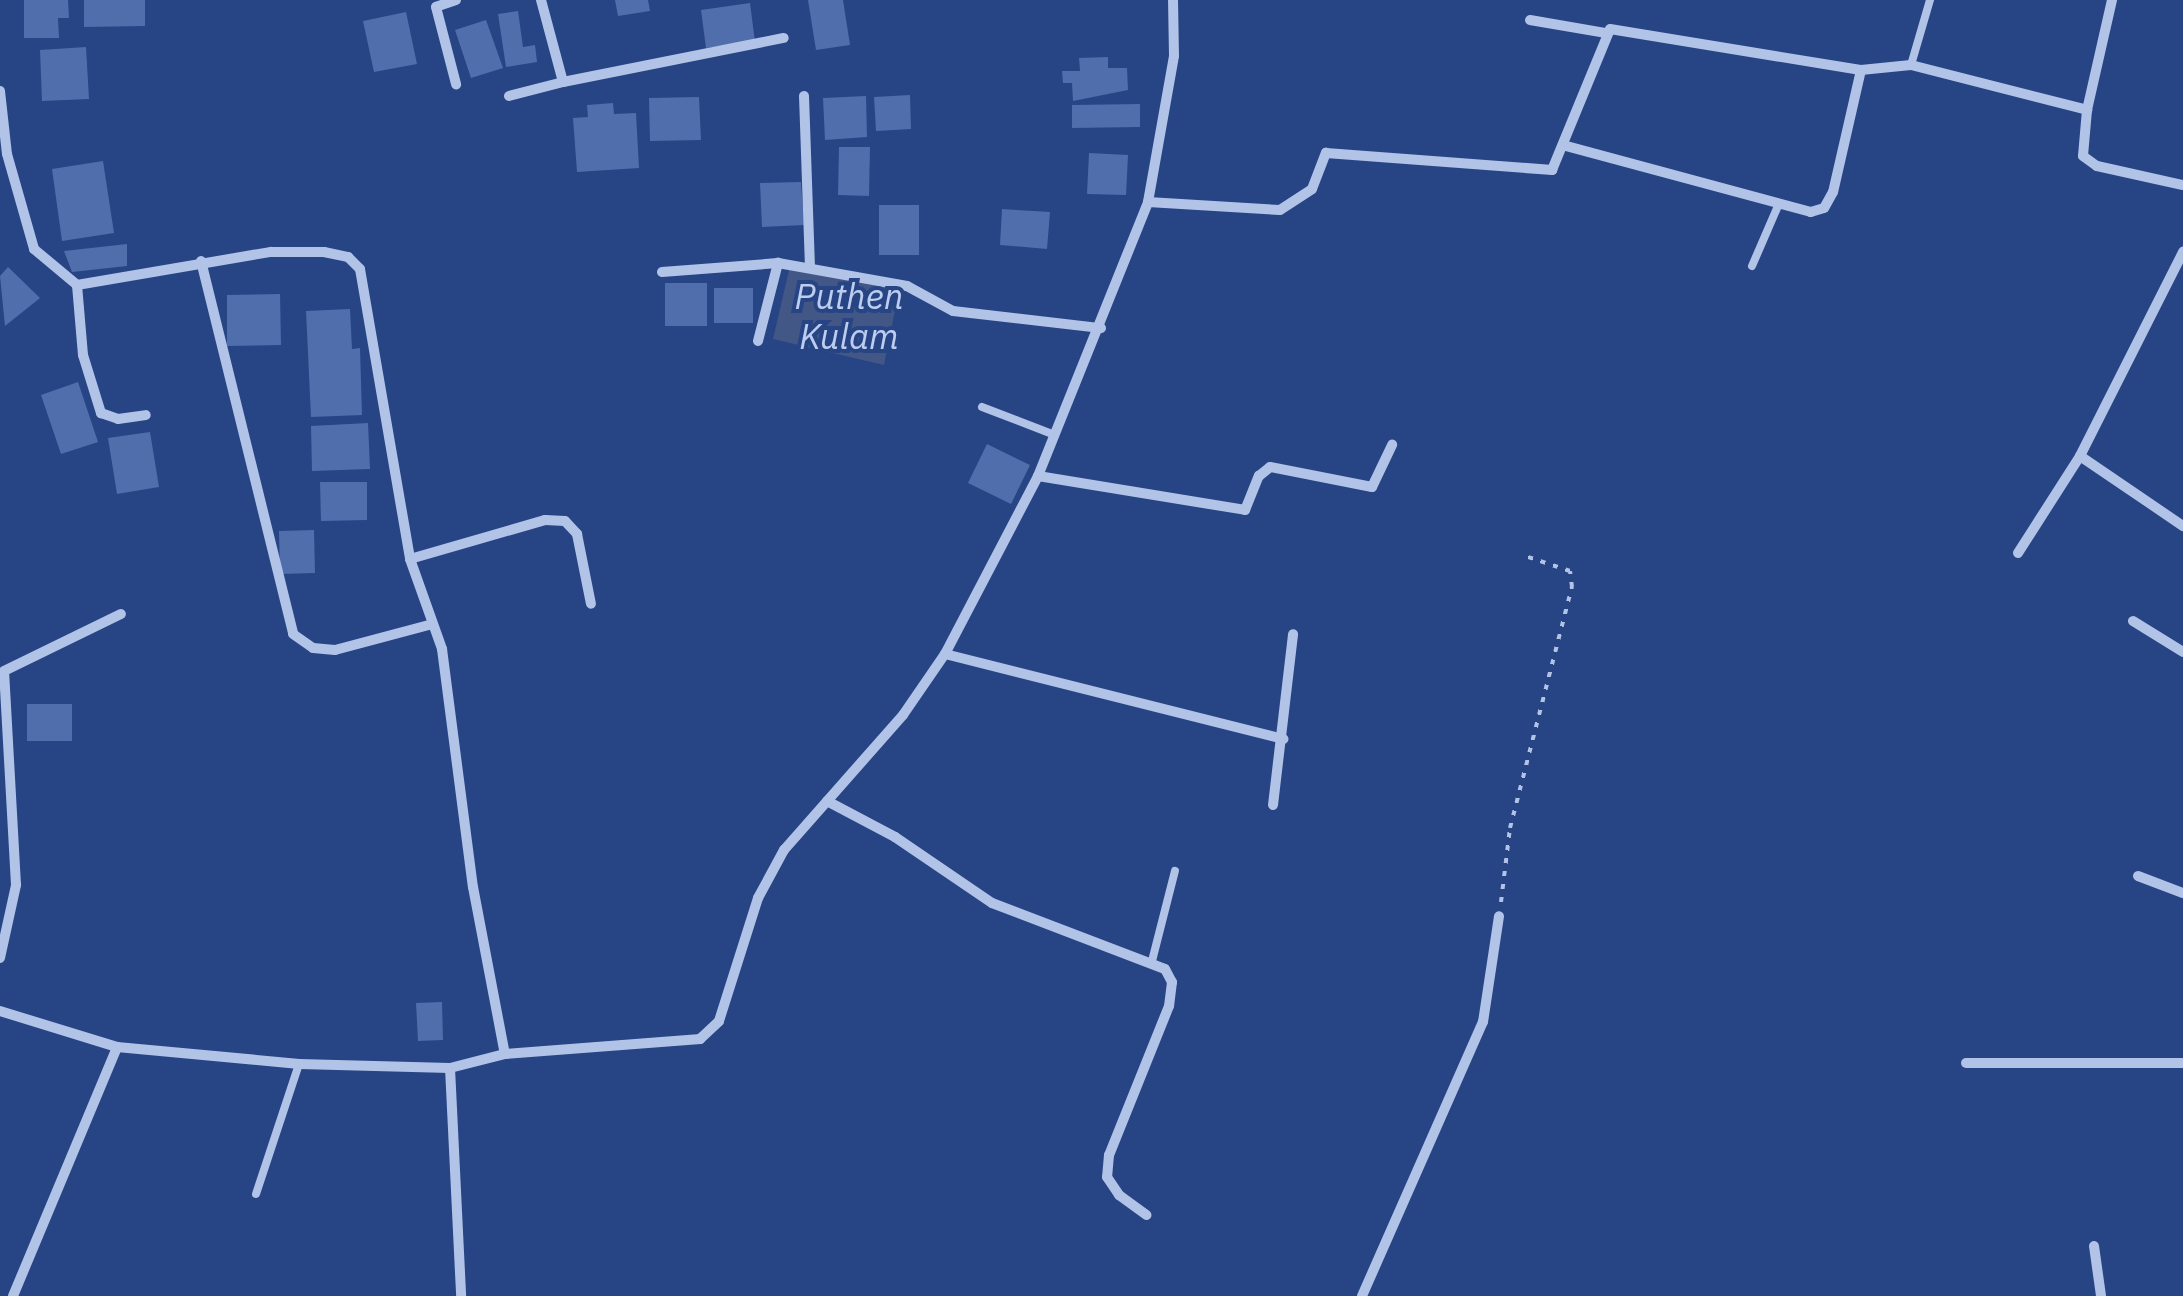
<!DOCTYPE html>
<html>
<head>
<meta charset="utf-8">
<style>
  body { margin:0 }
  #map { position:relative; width:2183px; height:1296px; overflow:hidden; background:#274484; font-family:"IBM Plex Sans",sans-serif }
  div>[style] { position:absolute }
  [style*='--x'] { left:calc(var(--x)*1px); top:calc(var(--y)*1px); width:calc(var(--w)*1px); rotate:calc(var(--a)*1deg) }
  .water>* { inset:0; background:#425785 }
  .building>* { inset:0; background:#506eab }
  .path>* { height:4px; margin-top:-2px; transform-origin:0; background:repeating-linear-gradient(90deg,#b1c3e7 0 5px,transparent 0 13px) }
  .lane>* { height:8px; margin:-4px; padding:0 4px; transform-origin:4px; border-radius:4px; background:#b1c3e7 }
  .street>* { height:10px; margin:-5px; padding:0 5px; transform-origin:5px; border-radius:5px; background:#b1c3e7 }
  span { translate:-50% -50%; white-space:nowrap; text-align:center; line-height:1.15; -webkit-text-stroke:8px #274484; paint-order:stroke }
  .water-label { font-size:35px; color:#bccdef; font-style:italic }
</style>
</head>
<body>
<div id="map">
  <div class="water">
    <i style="clip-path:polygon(790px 266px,900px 286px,884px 365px,773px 339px)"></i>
  </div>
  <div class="building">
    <i style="clip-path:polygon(24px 0,68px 0,69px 18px,58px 18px,59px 38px,24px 38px)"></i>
    <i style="clip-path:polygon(84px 0,145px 0,145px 26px,84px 27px)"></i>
    <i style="clip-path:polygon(615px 0,648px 0,650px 11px,618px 16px)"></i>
    <i style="clip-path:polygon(808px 0,843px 0,850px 45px,816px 50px)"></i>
    <i style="clip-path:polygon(750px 3px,755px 42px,706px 48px,701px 10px)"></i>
    <i style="clip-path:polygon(518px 11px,523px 47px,535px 45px,537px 62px,506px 67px,498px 14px)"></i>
    <i style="clip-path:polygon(406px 12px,417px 64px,374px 72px,363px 21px)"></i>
    <i style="clip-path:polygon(486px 20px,503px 68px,471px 78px,455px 30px)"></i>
    <i style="clip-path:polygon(86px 47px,89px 99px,42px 101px,40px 50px)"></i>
    <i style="clip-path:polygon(1108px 57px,1108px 68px,1127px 68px,1128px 90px,1073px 101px,1072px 83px,1063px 83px,1062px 71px,1080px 71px,1079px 58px)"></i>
    <i style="clip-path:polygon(910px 95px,911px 129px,876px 131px,874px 97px)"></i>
    <i style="clip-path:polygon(866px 96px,867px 137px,825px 140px,823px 98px)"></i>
    <i style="clip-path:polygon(699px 97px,701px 140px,650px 141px,649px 98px)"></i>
    <i style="clip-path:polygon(613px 103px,614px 114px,636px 113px,639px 168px,577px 172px,573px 118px,588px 117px,587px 105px)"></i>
    <i style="clip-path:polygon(1140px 104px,1140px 127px,1072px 128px,1072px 105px)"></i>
    <i style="clip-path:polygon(839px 147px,870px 147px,869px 196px,838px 195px)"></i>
    <i style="clip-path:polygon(1089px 153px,1128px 155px,1126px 195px,1087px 194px)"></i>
    <i style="clip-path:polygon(103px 161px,114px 233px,62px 241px,52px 169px)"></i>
    <i style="clip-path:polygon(801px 182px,804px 225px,762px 227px,760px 183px)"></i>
    <i style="clip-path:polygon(879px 205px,919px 205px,919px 255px,879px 255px)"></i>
    <i style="clip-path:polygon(1002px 209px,1050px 212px,1047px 249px,1000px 245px)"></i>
    <i style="clip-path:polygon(127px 244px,127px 266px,72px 272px,64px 251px)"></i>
    <i style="clip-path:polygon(8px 267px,40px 298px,5px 326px,0 276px)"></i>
    <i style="clip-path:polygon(665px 283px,707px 283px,707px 326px,665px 326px)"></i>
    <i style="clip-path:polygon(714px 288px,753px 288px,753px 323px,714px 323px)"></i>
    <i style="clip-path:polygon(280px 294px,281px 345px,227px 346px,227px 295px)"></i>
    <i style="clip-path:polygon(350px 309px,352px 349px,360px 348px,362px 415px,311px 417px,306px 311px)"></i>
    <i style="clip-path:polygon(78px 382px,98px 442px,61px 454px,41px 395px)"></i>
    <i style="clip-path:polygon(368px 423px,370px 469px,312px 471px,311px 426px)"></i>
    <i style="clip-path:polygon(150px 432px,159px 487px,117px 494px,108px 438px)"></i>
    <i style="clip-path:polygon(987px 444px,1030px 465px,1011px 504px,968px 483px)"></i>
    <i style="clip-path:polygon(320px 482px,367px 482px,367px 520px,321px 521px)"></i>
    <i style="clip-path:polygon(314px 530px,315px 573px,280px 574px,279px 531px)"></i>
    <i style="clip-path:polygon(27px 704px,72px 704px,72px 741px,27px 741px)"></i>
    <i style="clip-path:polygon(442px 1002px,443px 1040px,418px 1041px,416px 1003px)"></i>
  </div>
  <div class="path">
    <i style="--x:1501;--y:902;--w:75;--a:-83.1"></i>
    <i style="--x:1510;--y:828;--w:249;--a:-75.6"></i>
    <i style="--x:1572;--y:587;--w:16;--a:-97"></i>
    <i style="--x:1570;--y:571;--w:51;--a:-161.6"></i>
  </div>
  <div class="lane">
    <i style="--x:1911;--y:65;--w:68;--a:-73.7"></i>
    <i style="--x:1752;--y:266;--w:65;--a:-66.6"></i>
    <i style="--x:982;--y:407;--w:78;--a:21"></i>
    <i style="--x:1152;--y:961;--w:93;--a:-75.7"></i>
    <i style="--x:256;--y:1194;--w:137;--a:-71.7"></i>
  </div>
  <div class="street">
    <i style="--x:456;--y:0;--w:21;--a:161"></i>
    <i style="--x:436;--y:7;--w:80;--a:75.4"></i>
    <i style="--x:1530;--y:20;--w:76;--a:9.8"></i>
    <i style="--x:1861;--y:70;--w:50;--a:-5.7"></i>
    <i style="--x:1911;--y:65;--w:182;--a:14.3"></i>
    <i style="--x:2087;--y:110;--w:46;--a:95"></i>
    <i style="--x:2083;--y:156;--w:17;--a:36"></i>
    <i style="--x:2097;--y:166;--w:88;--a:12.5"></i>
    <i style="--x:563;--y:82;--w:225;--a:-11.3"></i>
    <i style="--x:0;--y:91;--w:63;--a:83.7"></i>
    <i style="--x:7;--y:154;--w:99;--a:74.1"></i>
    <i style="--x:34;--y:249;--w:56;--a:39.9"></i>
    <i style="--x:77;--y:285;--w:197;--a:-9.7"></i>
    <i style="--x:271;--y:252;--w:53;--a:0"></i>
    <i style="--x:324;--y:252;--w:25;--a:12"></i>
    <i style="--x:348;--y:257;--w:17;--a:45"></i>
    <i style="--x:360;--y:269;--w:294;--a:80.2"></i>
    <i style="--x:410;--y:559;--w:96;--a:70.4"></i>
    <i style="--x:442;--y:649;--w:240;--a:82.6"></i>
    <i style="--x:473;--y:887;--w:170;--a:79.2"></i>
    <i style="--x:509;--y:96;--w:56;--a:-14.5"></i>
    <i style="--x:563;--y:82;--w:85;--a:-105"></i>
    <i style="--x:804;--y:96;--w:171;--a:88"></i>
    <i style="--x:2087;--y:110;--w:113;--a:-77.2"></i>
    <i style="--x:1148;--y:202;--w:132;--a:3.5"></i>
    <i style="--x:1280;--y:210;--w:38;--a:-33"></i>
    <i style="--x:1312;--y:189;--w:39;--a:-69"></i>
    <i style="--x:1326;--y:153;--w:227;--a:4.3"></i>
    <i style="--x:1552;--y:170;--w:152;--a:-67.6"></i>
    <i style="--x:1610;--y:29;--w:254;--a:9.3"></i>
    <i style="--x:1861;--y:70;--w:125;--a:102.9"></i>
    <i style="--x:1833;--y:192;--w:18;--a:119"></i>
    <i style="--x:1824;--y:208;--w:14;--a:163"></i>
    <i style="--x:1811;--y:212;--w:254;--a:-164.9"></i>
    <i style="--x:201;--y:261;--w:384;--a:76.1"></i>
    <i style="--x:293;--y:634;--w:24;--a:35"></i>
    <i style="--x:313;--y:648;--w:22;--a:5"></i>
    <i style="--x:335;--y:650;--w:101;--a:-14.9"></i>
    <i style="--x:662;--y:272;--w:116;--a:-4.4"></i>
    <i style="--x:778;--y:263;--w:131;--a:10.1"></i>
    <i style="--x:907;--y:286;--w:52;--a:28.5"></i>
    <i style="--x:953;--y:311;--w:149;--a:6.6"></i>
    <i style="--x:77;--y:285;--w:70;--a:85.1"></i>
    <i style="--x:83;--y:355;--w:61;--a:72.8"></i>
    <i style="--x:101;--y:413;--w:18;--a:19"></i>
    <i style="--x:118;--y:419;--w:28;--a:-8"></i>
    <i style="--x:758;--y:341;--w:81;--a:-75.6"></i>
    <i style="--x:2080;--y:456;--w:125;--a:34.2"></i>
    <i style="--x:1038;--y:476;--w:210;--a:9.3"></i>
    <i style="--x:1245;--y:510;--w:37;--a:-68"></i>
    <i style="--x:1259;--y:476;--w:14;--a:-39"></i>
    <i style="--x:1270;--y:467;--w:104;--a:11.1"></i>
    <i style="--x:1372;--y:487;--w:47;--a:-64.5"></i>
    <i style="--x:2018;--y:553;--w:115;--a:-57.4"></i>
    <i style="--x:2080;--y:456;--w:229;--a:-63.2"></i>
    <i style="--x:410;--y:559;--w:141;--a:-16.1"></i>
    <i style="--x:545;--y:520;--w:20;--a:3"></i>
    <i style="--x:565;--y:521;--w:18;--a:47"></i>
    <i style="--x:577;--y:534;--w:71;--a:78.7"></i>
    <i style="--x:2133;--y:621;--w:59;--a:31.8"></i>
    <i style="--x:945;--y:654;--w:349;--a:14.1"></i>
    <i style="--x:827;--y:801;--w:77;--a:27.9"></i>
    <i style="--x:895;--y:837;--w:117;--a:34.2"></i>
    <i style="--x:992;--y:903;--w:185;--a:20.9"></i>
    <i style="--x:1165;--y:969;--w:15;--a:62"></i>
    <i style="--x:1172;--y:982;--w:24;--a:97"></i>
    <i style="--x:1169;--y:1006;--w:161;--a:111.9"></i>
    <i style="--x:1109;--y:1155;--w:22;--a:95"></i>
    <i style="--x:1107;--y:1177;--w:22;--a:56"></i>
    <i style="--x:1119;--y:1195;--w:34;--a:36"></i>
    <i style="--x:1273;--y:805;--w:172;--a:-83.3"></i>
    <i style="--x:2138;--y:876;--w:48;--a:20.7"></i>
    <i style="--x:0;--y:958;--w:75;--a:-77.6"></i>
    <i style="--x:16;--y:885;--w:214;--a:-93.2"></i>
    <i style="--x:4;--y:671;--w:130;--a:-26"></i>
    <i style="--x:0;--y:1011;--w:122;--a:17.1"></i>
    <i style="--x:117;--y:1047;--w:183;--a:5.3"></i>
    <i style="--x:299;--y:1064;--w:151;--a:1.5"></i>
    <i style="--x:450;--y:1068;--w:57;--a:-14.3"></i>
    <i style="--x:505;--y:1054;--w:196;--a:-4.4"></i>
    <i style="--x:700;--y:1039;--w:26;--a:-43"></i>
    <i style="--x:719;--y:1021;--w:129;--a:-72.4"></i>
    <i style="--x:758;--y:898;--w:55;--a:-61.6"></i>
    <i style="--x:784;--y:850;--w:180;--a:-48.6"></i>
    <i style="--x:903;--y:715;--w:74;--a:-55.5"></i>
    <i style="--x:945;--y:654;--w:201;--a:-62.4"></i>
    <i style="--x:1038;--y:476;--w:295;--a:-68.1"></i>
    <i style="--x:1148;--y:202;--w:148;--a:-79.9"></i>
    <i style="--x:1174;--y:56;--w:56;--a:-91"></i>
    <i style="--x:1966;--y:1063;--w:217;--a:0"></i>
    <i style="--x:450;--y:1068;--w:228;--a:87.2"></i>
    <i style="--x:2094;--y:1246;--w:50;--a:82"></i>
    <i style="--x:13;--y:1296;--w:270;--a:-67.3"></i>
    <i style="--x:1362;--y:1296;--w:300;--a:-66.2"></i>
    <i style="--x:1483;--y:1022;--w:107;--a:-81.4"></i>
  </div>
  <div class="water-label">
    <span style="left:849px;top:316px">Puthen<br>Kulam</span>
  </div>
</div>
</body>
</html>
